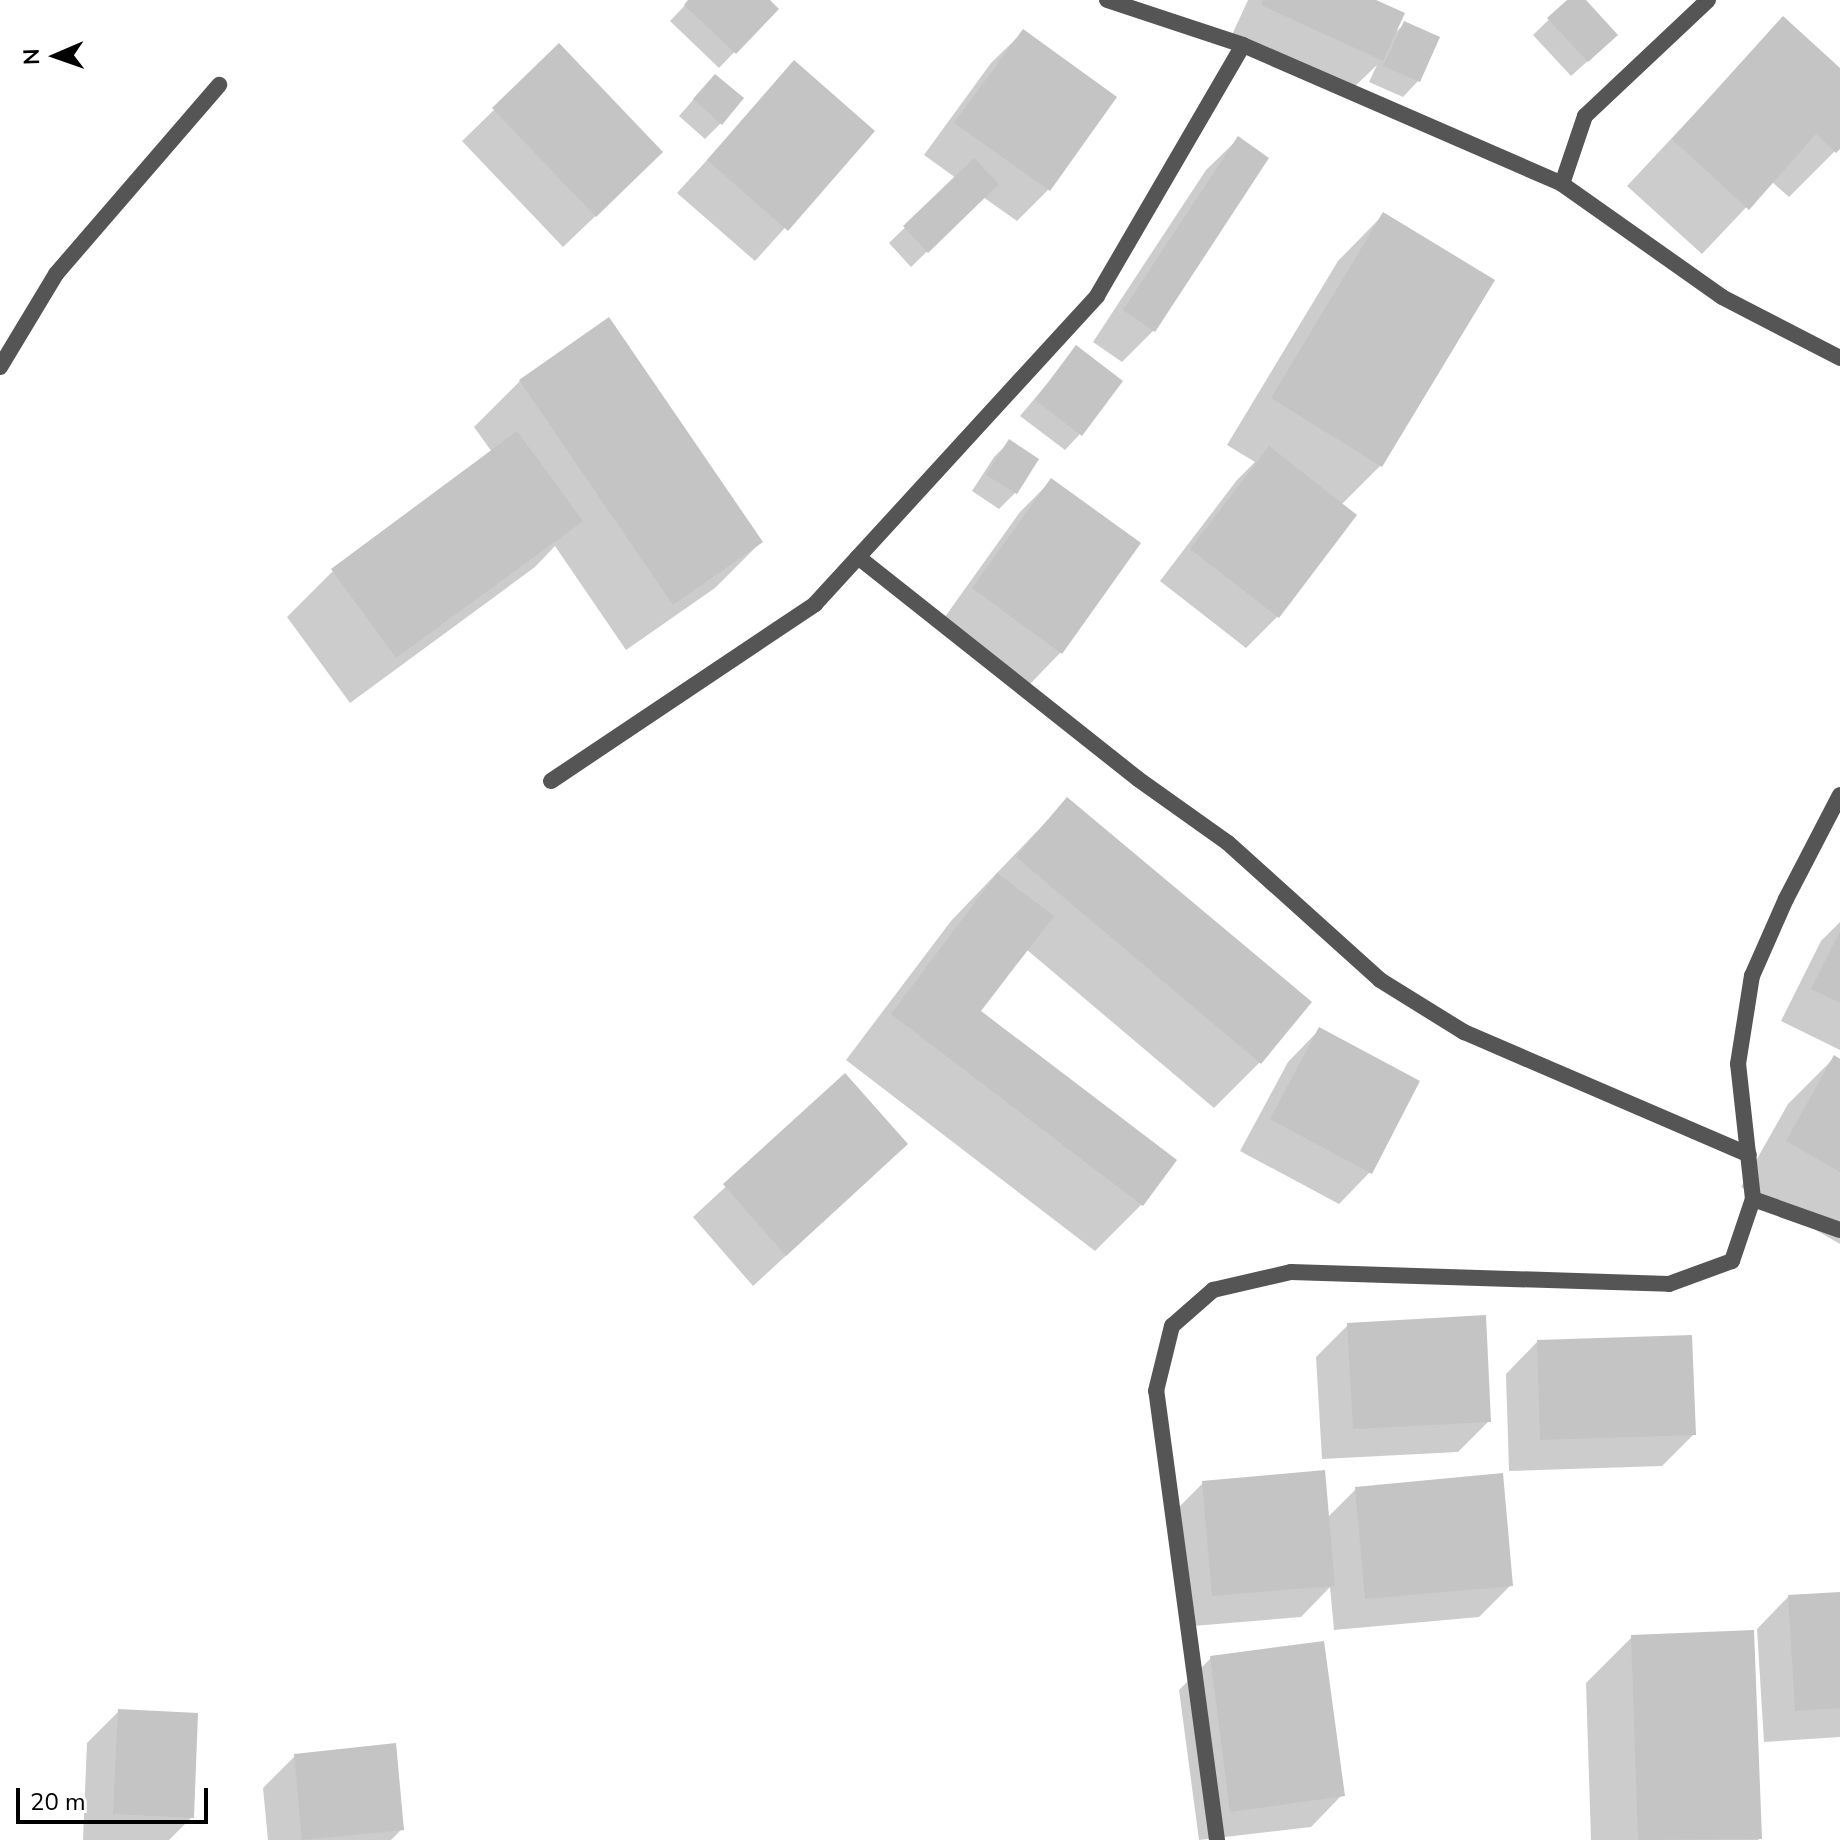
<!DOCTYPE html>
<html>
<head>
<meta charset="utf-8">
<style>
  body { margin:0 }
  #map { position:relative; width:1840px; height:1840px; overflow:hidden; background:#fff; font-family:"Nunito Sans",sans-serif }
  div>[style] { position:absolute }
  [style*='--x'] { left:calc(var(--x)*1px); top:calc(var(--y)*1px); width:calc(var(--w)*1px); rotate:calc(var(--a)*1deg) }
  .shadow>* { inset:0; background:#0003 }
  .building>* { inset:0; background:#c4c4c4 }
  .minor>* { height:16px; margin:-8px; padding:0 8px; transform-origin:8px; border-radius:8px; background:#555 }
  span { translate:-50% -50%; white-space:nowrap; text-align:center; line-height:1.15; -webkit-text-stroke:6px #fff; paint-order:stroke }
  .north { position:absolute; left:16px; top:16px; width:80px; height:80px; -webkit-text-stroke:6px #fff; paint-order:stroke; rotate:268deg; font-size:22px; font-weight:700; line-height:32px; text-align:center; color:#000 }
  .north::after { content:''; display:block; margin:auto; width:28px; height:36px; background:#000; clip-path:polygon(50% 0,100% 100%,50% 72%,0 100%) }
  .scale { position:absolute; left:16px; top:1788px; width:192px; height:36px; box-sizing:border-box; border:4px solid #000; border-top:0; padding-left:10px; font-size:24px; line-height:28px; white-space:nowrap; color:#000; -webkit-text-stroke:6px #fff; paint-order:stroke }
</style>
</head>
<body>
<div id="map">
  <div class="shadow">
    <i style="clip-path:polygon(690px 0,767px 0,776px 9px,719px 68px,670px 21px)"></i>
    <i style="clip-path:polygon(1248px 0,1371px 0,1394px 34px,1405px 23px,1418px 81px,1403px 97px,1369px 82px,1377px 65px,1350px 91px,1231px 37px)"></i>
    <i style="clip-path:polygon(1569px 0,1583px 0,1600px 50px,1571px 76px,1533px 35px)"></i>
    <i style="clip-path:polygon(1783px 19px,1840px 71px,1840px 146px,1789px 197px,1771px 181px,1702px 254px,1627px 186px)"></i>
    <i style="clip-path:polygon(1023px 32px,1048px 190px,1017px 221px,983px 197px,911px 267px,889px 243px,956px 178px,924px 155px,991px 63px)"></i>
    <i style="clip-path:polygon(795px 63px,872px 131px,755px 261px,677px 193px)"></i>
    <i style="clip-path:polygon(700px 92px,721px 123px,705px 139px,679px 116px)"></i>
    <i style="clip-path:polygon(494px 110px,629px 184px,563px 247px,462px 141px)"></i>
    <i style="clip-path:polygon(1238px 139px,1153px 331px,1122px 362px,1093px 342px,1206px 170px)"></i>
    <i style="clip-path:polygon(1383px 215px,1381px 465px,1341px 505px,1277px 617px,1246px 648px,1160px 581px,1237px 480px,1255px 462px,1227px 445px,1338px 261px)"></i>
    <i style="clip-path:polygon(1077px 348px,1080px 434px,1065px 450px,1020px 416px)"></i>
    <i style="clip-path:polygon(520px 381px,761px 542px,715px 588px,626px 650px,555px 546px,535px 567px,350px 703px,287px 617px,333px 571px,492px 452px,474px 427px)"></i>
    <i style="clip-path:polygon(1009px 442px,1036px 460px,1015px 493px,999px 509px,972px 491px,994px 457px)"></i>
    <i style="clip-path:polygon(1051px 481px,1138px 544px,1060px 653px,1029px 685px,942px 621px,1020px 512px)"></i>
    <i style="clip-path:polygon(1067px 800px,1260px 1062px,1214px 1108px,1026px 949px,978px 1011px,1175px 1160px,1141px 1205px,1095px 1251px,846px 1060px,951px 921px)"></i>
    <i style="clip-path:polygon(1840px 922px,1840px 1050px,1781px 1021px,1821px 941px)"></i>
    <i style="clip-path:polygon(1319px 1030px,1370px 1172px,1339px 1204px,1240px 1151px,1288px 1062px)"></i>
    <i style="clip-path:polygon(1834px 1058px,1840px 1061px,1840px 1244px,1741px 1187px,1788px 1104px)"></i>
    <i style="clip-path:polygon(845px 1076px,874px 1175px,753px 1286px,693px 1217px)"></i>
    <i style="clip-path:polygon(1348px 1325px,1489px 1421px,1458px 1452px,1322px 1459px,1316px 1357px)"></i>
    <i style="clip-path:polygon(1537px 1342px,1694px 1434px,1662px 1466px,1509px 1471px,1506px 1374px)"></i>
    <i style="clip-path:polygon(1203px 1483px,1327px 1518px,1356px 1489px,1511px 1585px,1479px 1617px,1334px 1630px,1330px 1587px,1301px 1617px,1181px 1627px,1172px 1514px)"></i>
    <i style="clip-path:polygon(1840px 1594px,1840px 1737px,1764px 1742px,1757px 1629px,1788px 1597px)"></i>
    <i style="clip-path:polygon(1632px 1637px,1760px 1838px,1758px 1840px,1591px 1840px,1586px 1683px)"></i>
    <i style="clip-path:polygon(1211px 1658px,1342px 1795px,1311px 1827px,1199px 1840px,1179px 1690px)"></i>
    <i style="clip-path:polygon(119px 1711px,192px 1817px,169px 1840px,83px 1840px,87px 1743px)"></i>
    <i style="clip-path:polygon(295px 1756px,402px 1829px,391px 1840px,268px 1840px,263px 1788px)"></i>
  </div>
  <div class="building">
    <i style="clip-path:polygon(688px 0,770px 0,779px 9px,736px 54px,684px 5px)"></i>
    <i style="clip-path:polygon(1263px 0,1376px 0,1405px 13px,1383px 61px,1261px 5px)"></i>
    <i style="clip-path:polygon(1567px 0,1586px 0,1618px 35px,1588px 62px,1547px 18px)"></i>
    <i style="clip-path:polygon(1783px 16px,1840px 68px,1840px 149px,1836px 153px,1816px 134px,1749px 210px,1672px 139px)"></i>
    <i style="clip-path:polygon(1404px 21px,1440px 37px,1420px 82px,1383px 66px)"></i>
    <i style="clip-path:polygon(1023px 29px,1117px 97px,1050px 191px,954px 123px)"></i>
    <i style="clip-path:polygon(559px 43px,663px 152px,596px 217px,492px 108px)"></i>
    <i style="clip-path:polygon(794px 60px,875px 131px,788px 231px,707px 160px)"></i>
    <i style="clip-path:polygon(715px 74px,744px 98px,722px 125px,693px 99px)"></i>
    <i style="clip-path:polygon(1238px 136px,1269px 158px,1155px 332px,1123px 310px)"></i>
    <i style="clip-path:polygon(974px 158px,999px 184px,928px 253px,903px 226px)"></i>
    <i style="clip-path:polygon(1383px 212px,1495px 280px,1382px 467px,1271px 398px)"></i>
    <i style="clip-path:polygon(609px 317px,763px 542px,673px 605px,519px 380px)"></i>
    <i style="clip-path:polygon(1076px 345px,1123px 381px,1082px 436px,1035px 400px)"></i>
    <i style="clip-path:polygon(517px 431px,583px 521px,396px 658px,331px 569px)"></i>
    <i style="clip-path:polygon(1009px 439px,1039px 459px,1017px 494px,986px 475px)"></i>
    <i style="clip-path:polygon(1269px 446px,1357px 515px,1279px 618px,1190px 549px)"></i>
    <i style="clip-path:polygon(1051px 478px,1141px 543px,1062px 654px,972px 588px)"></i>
    <i style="clip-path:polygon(1067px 797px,1312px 1002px,1261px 1064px,1016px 857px)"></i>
    <i style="clip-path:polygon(997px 873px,1054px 916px,981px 1011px,1177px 1160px,1143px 1206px,891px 1014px)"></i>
    <i style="clip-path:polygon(1840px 931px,1840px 1003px,1811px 989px)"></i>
    <i style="clip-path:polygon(1319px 1027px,1420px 1081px,1372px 1174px,1270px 1119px)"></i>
    <i style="clip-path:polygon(1834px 1055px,1840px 1059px,1840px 1172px,1786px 1141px)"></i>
    <i style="clip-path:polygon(845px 1073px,908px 1144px,786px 1256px,723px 1184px)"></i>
    <i style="clip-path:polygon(1486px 1315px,1491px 1422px,1353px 1429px,1347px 1323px)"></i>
    <i style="clip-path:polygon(1692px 1335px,1696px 1435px,1540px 1440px,1537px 1340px)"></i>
    <i style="clip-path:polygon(1325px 1470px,1335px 1586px,1212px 1596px,1202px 1481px)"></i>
    <i style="clip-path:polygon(1503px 1473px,1513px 1586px,1365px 1599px,1355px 1487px)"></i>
    <i style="clip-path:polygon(1840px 1592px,1840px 1708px,1795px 1711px,1788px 1595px)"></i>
    <i style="clip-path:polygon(1754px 1630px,1762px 1839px,1638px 1840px,1631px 1635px)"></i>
    <i style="clip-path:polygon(1324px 1641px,1345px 1796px,1230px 1812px,1210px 1656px)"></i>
    <i style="clip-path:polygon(118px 1709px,198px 1713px,194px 1818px,113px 1814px)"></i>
    <i style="clip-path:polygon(396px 1743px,404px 1830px,302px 1840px,294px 1754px)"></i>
  </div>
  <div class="minor">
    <i style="--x:1107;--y:0;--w:143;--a:18.3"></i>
    <i style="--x:1243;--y:45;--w:348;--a:23.5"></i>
    <i style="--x:1562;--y:184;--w:196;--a:35.2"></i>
    <i style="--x:1722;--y:297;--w:133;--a:27.3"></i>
    <i style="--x:1562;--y:184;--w:72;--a:-71.3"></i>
    <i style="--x:1585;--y:116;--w:169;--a:-43.3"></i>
    <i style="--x:0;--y:367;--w:109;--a:-58.9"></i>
    <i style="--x:56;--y:274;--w:250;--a:-49.2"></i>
    <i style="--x:858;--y:557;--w:357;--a:38.4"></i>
    <i style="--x:1138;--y:779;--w:110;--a:35.4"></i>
    <i style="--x:1228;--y:843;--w:205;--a:42"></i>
    <i style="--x:1380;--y:980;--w:99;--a:31.8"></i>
    <i style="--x:1464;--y:1032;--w:310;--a:23.3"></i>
    <i style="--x:551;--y:781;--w:318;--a:-33.8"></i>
    <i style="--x:815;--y:604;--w:418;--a:-47.5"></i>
    <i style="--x:1097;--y:296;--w:290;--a:-59.8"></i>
    <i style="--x:1753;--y:1199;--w:92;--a:19.6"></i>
    <i style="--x:1217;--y:1840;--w:453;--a:-97.7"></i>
    <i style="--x:1156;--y:1391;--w:67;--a:-76.2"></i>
    <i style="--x:1172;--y:1326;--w:55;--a:-41.3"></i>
    <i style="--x:1213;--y:1290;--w:80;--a:-13"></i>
    <i style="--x:1291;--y:1272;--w:378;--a:1.8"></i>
    <i style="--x:1669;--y:1284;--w:67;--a:-20.1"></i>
    <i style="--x:1732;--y:1261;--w:65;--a:-71.3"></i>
    <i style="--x:1753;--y:1199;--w:136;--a:-96.3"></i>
    <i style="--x:1738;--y:1064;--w:89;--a:-81"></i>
    <i style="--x:1752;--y:976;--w:84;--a:-66.2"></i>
    <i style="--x:1786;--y:899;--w:117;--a:-62.6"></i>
  </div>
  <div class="north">N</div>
  <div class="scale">20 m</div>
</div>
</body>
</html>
